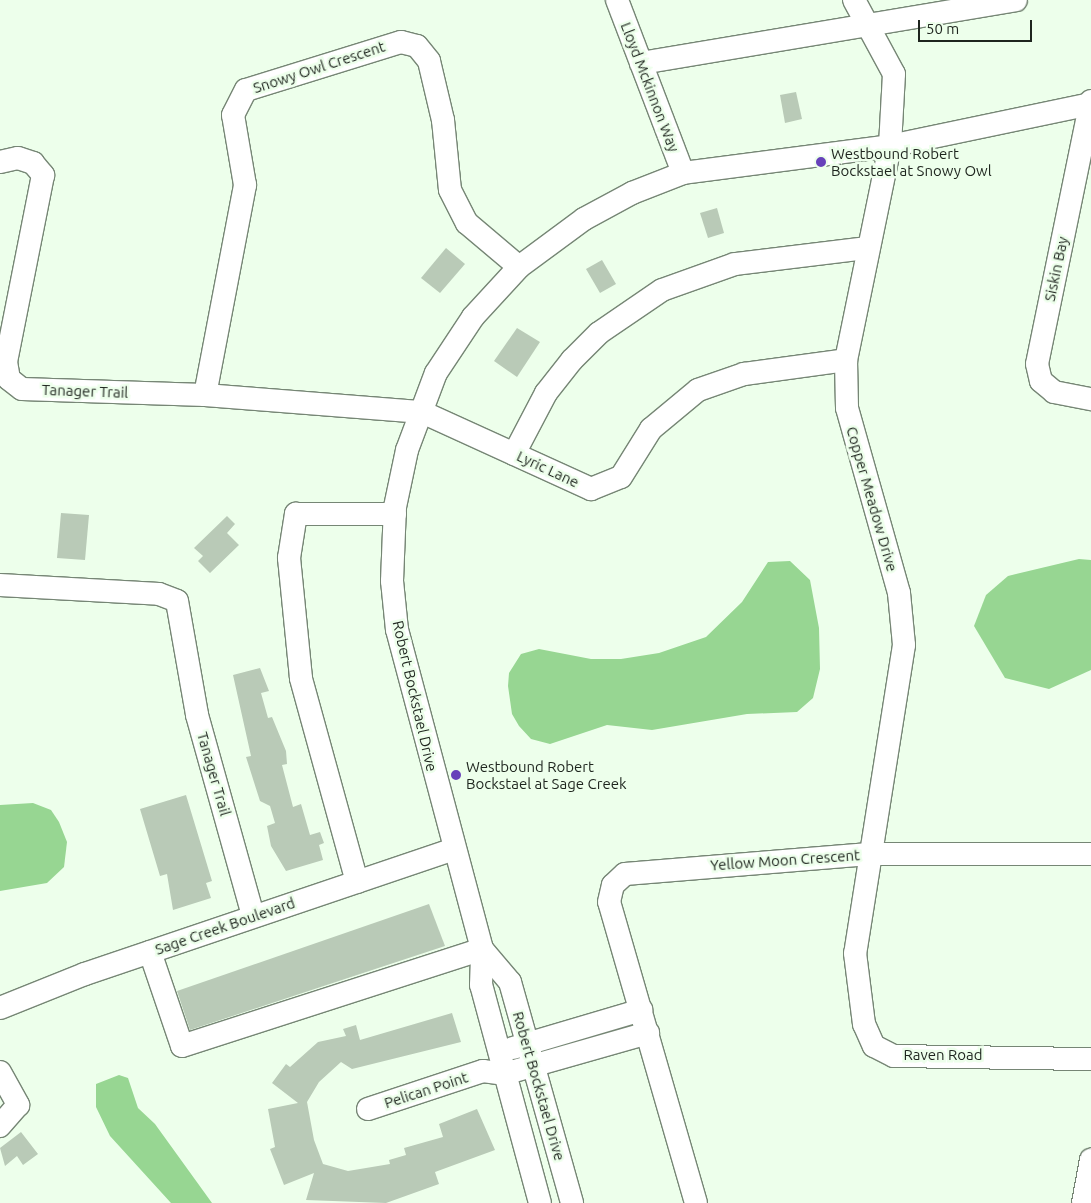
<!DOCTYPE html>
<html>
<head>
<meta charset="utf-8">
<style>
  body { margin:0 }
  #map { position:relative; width:1091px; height:1203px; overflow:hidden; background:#edffeb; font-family:Ubuntu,sans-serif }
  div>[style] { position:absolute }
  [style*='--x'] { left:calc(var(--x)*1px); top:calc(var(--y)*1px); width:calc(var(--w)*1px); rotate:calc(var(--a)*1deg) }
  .water>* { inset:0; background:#97d692 }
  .building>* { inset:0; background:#b9cab7 }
  .roads { filter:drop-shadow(1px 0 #768675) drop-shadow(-1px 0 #768675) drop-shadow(0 1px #768675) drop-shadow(0 -1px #768675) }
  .minor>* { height:22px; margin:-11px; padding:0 11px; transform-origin:11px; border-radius:11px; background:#fff }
  .dots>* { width:14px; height:14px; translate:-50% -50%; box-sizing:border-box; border:2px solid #edffeb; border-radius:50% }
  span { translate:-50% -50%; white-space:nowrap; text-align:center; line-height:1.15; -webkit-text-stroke:5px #edffeb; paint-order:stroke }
  .street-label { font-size:15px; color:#1e251e }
  .poi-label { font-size:15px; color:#1e251e }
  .left { translate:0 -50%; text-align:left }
  .scale { position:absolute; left:918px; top:20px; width:114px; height:22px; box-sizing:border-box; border:2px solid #1e251e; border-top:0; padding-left:6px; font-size:15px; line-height:18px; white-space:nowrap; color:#1e251e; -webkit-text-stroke:4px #edffeb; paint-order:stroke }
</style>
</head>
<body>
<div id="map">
  <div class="water">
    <i style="clip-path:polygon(1079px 559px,1091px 560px,1091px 670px,1049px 689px,1005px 678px,974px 626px,986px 595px,1008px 576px)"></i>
    <i style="clip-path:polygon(790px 561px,810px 580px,819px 628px,820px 669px,813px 698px,797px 712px,747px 714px,652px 730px,607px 725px,550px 744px,531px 739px,519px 726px,512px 714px,508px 686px,509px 673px,521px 654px,539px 649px,591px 659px,621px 659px,659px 653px,706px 637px,742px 602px,768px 562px)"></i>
    <i style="clip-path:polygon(33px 803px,51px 810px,59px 822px,67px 842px,64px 867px,47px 883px,0 891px,0 805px)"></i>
    <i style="clip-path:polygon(119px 1075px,128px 1078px,138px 1108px,155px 1124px,212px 1203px,171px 1203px,110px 1136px,96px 1107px,96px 1084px)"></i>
  </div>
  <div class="building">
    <i style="clip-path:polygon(796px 92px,802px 119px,785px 123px,780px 95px)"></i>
    <i style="clip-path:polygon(717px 208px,724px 233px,708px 238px,700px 213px)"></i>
    <i style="clip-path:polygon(446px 248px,465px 264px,440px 293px,421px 278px)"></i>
    <i style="clip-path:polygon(602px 260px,616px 284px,600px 293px,586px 269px)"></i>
    <i style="clip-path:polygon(517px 328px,540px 342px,517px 377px,494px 361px)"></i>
    <i style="clip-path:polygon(61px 513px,89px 515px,85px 560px,57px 558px)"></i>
    <i style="clip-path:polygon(227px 516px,235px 524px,227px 533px,239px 545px,210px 573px,198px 561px,203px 556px,194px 548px)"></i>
    <i style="clip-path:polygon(260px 668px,269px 691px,261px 693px,268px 718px,272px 717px,286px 751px,287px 764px,282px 765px,293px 807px,301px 804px,310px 835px,320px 832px,324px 843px,319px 845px,323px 860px,286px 871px,271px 846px,267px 826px,275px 823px,270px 806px,260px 801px,246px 757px,251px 756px,233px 675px)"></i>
    <i style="clip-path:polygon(186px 795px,212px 881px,206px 883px,211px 898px,173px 910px,167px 874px,160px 876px,140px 809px)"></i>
    <i style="clip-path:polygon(429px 904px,445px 946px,190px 1030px,177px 991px)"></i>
    <i style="clip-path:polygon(452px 1013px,461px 1042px,352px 1069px,341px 1062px,319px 1082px,307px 1102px,314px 1140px,323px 1164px,348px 1171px,390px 1164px,389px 1160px,406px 1155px,404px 1148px,443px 1137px,439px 1124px,477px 1109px,495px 1150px,435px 1172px,439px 1184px,386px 1203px,306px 1200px,314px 1173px,284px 1185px,270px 1149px,275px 1147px,268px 1109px,298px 1103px,272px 1083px,286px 1064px,290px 1067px,318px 1042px,346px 1036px,343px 1029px,356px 1025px,360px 1040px)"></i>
    <i style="clip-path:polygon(21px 1132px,38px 1154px,23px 1165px,17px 1156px,5px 1166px,0 1148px)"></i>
  </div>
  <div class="roads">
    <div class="minor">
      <i style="--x:617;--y:0;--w:185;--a:69.1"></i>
      <i style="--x:854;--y:0;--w:84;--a:61.6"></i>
      <i style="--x:894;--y:74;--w:72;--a:93.2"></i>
      <i style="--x:890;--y:146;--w:218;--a:101.6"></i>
      <i style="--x:846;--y:360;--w:48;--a:88.8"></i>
      <i style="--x:847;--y:408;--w:192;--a:74.3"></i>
      <i style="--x:899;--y:593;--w:52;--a:84.5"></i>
      <i style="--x:904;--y:645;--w:312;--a:99"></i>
      <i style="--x:855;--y:953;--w:72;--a:82.8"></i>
      <i style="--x:864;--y:1024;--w:24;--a:66"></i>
      <i style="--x:874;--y:1046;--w:22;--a:27"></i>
      <i style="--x:894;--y:1056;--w:197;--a:0.9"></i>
      <i style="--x:641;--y:63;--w:380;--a:-9.5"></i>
      <i style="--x:1091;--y:101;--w:268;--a:101.6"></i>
      <i style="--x:1037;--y:364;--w:17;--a:77"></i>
      <i style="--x:1041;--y:381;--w:17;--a:40"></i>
      <i style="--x:1054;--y:392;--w:38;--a:11"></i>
      <i style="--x:0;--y:162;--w:18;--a:-13"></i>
      <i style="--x:18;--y:158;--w:16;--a:18"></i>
      <i style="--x:33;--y:163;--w:16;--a:50"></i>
      <i style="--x:43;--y:175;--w:191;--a:101.2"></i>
      <i style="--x:6;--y:362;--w:17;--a:80"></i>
      <i style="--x:9;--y:379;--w:16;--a:38"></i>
      <i style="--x:22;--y:389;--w:183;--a:1.9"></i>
      <i style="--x:205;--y:395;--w:218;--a:4.5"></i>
      <i style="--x:422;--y:412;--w:186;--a:24.5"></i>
      <i style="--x:591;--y:489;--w:32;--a:-22"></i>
      <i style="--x:621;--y:477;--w:57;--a:-58"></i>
      <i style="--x:651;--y:429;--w:61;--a:-39.7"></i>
      <i style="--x:698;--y:390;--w:49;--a:-19.2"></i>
      <i style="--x:744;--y:374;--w:103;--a:-7.8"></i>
      <i style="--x:205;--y:395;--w:214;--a:-79.2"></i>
      <i style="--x:245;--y:185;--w:71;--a:-99.7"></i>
      <i style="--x:233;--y:115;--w:28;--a:-63"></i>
      <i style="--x:246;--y:90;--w:162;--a:-17.2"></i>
      <i style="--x:401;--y:42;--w:16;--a:14"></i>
      <i style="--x:417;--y:46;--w:19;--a:51"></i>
      <i style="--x:429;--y:61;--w:61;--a:76.7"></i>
      <i style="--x:443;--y:120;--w:70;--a:84.3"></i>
      <i style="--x:450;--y:190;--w:37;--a:63"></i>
      <i style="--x:467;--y:223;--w:68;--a:40.2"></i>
      <i style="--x:514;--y:454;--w:69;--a:-62.3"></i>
      <i style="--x:546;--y:393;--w:42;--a:-51.8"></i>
      <i style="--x:572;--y:360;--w:38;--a:-45"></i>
      <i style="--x:599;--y:333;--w:76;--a:-34.3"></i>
      <i style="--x:662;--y:290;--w:77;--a:-19.6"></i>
      <i style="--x:735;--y:264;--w:133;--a:-6.9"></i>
      <i style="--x:0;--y:585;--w:159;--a:3.2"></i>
      <i style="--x:159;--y:594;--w:19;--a:21"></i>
      <i style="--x:177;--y:601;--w:116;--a:80"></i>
      <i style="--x:197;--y:715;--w:209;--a:74.4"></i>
      <i style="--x:357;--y:882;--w:212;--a:-105.4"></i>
      <i style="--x:301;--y:678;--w:121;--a:-95.7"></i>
      <i style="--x:289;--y:558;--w:45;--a:-81"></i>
      <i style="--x:296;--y:514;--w:99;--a:0"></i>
      <i style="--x:482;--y:949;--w:43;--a:49.7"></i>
      <i style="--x:510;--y:982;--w:230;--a:74.3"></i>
      <i style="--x:150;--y:952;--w:99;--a:71.2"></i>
      <i style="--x:182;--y:1046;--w:315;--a:-17.9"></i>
      <i style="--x:0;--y:1008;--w:92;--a:-21.8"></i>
      <i style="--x:85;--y:974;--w:387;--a:-18.7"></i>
      <i style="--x:513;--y:1048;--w:134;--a:-16.5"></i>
      <i style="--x:0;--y:1072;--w:38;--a:61"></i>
      <i style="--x:18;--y:1105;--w:28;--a:131"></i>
      <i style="--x:368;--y:1109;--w:121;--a:-18.3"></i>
      <i style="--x:483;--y:1071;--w:21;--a:8"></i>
      <i style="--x:504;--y:1074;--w:150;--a:-15.9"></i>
      <i style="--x:540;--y:1203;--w:226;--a:-105.1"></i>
      <i style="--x:481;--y:985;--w:36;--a:-88"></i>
      <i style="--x:482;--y:949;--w:330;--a:-104.9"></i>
      <i style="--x:397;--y:630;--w:49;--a:-95.8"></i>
      <i style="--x:392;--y:581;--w:74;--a:-87.7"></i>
      <i style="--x:395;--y:507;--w:58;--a:-78.1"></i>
      <i style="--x:407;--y:450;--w:82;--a:-69.4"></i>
      <i style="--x:436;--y:373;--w:67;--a:-56.5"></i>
      <i style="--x:473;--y:317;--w:68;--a:-47.4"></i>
      <i style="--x:519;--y:267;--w:81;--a:-36.4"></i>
      <i style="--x:584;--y:219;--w:55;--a:-28.4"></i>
      <i style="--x:632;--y:193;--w:55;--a:-21.4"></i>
      <i style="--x:683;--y:173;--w:209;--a:-7.4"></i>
      <i style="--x:890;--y:146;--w:205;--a:-11.8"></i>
      <i style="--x:696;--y:1203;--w:313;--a:-106.1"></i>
      <i style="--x:609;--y:902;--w:17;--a:-77"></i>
      <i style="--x:613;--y:885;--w:16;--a:-43"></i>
      <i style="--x:625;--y:874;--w:245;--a:-4.7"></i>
      <i style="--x:869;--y:854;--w:222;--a:0"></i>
      <i style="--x:1083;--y:1203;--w:44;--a:-79.5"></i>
    </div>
  </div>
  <div class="dots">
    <i style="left:821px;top:162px;background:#6741ba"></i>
    <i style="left:456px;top:775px;background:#6741ba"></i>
  </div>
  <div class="street-label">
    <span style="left:319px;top:67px;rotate:-18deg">Snowy Owl Crescent</span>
    <span style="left:650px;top:87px;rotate:69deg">Lloyd Mckinnon Way</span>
    <span style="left:1056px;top:269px;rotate:-78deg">Siskin Bay</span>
    <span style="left:85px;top:391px;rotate:2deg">Tanager Trail</span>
    <span style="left:548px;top:469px;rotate:25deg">Lyric Lane</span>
    <span style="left:872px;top:499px;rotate:74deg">Copper Meadow Drive</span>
    <span style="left:415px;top:696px;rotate:77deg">Robert Bockstael Drive</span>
    <span style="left:214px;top:774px;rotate:74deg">Tanager Trail</span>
    <span style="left:785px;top:860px;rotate:-4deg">Yellow Moon Crescent</span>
    <span style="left:225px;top:926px;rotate:-19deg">Sage Creek Boulevard</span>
    <span style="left:943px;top:1055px">Raven Road</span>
    <span style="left:539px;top:1086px;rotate:74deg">Robert Bockstael Drive</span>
    <span style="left:426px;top:1090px;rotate:-18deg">Pelican Point</span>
  </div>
  <div class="poi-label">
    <span class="left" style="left:831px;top:162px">Westbound Robert<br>Bockstael at Snowy Owl</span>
    <span class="left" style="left:466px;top:775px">Westbound Robert<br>Bockstael at Sage Creek</span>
  </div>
  <div class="scale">50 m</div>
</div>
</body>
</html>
